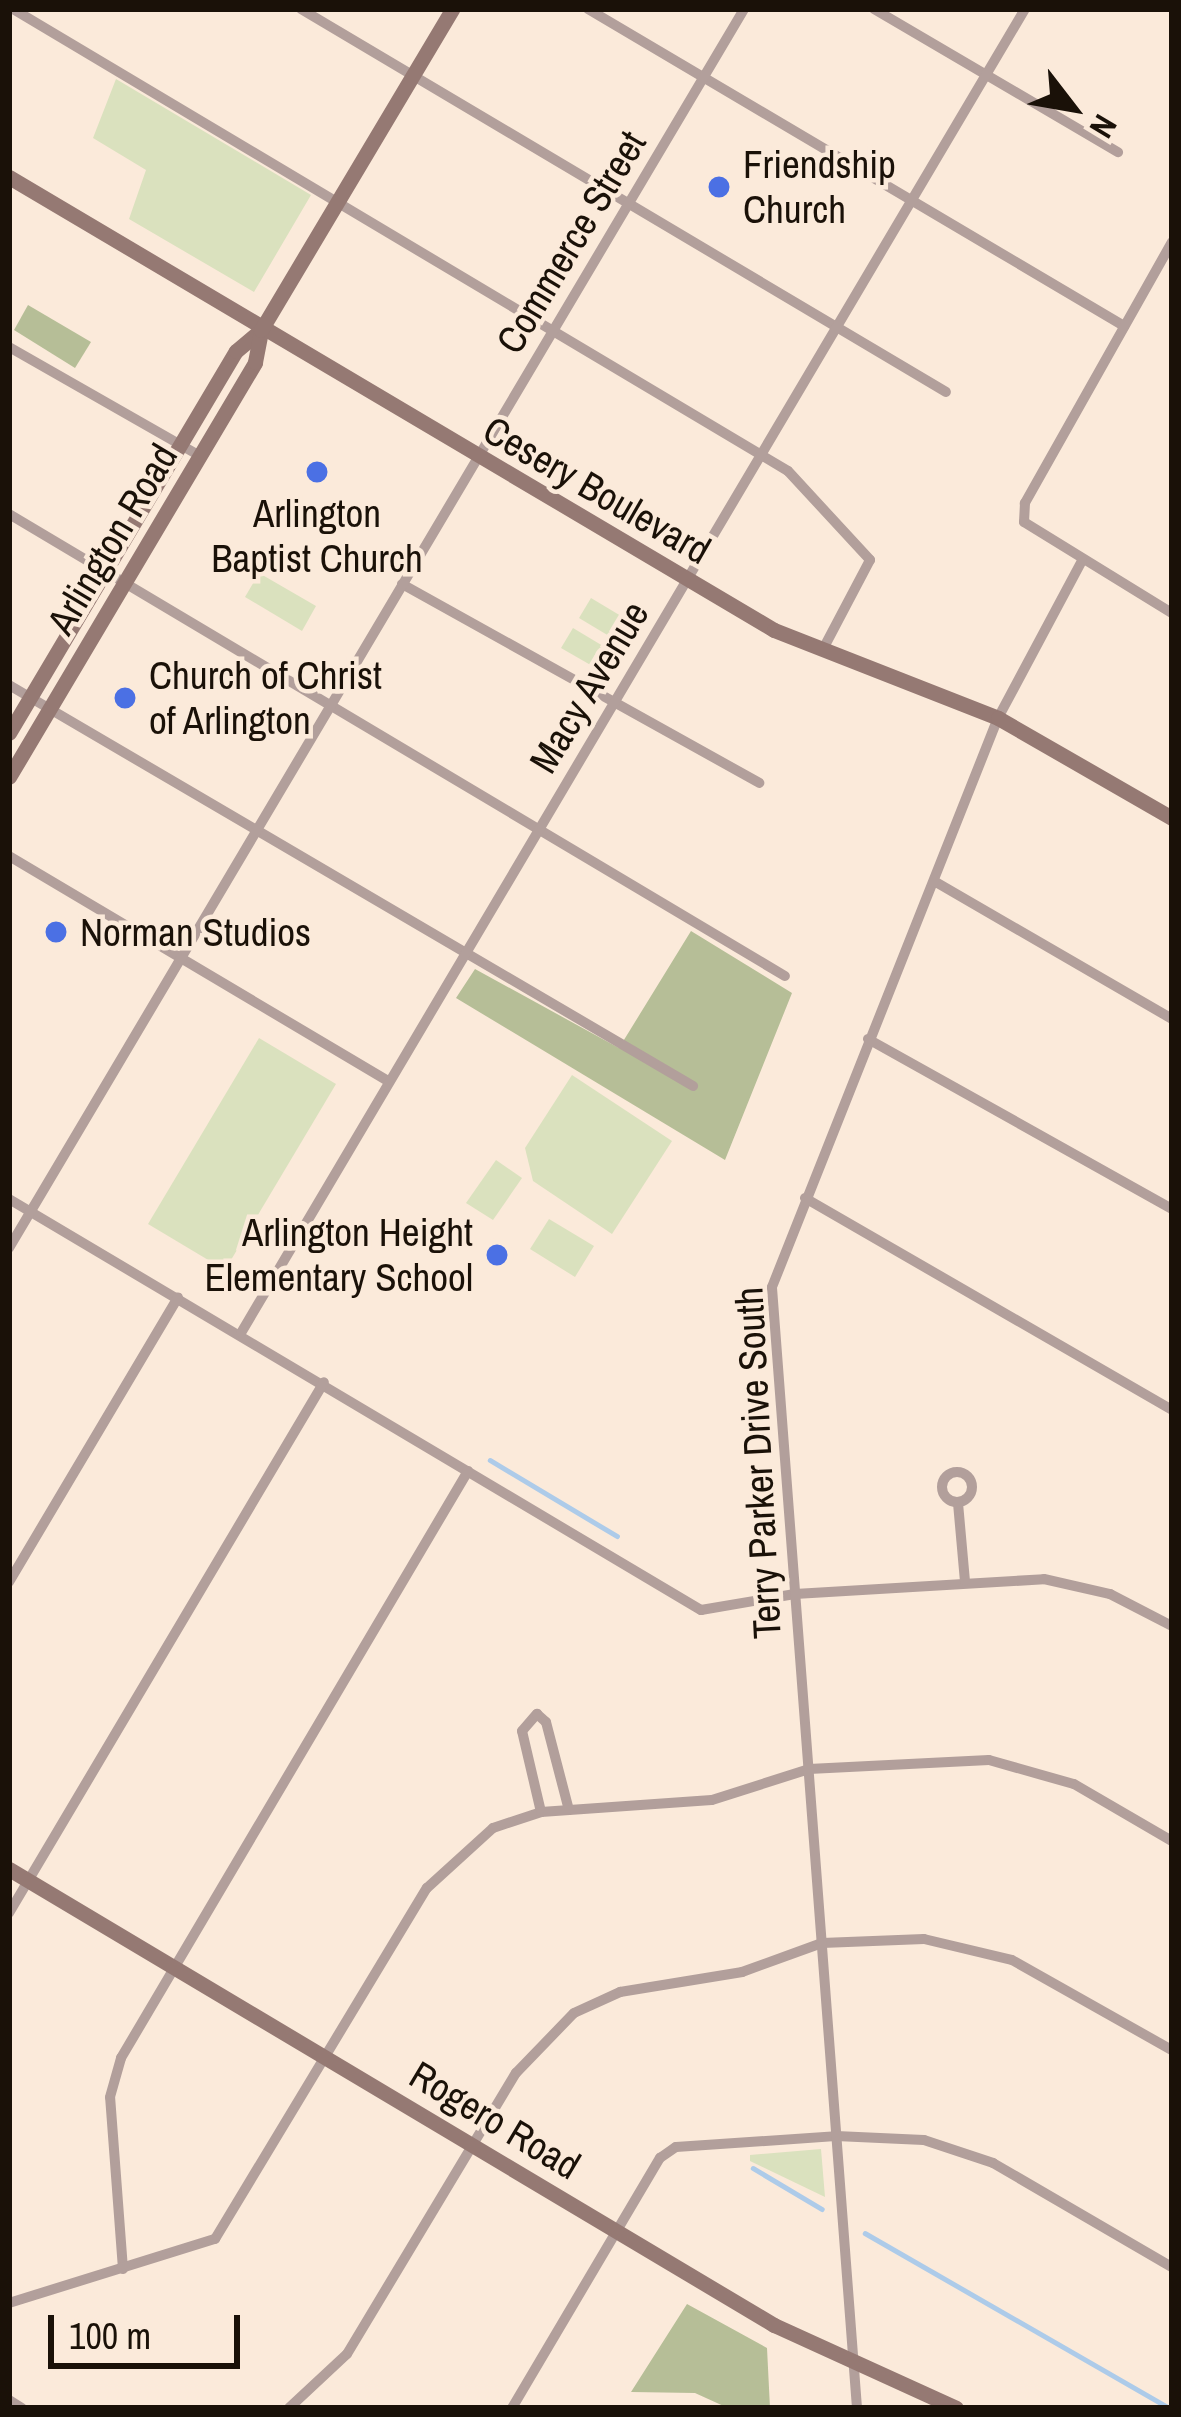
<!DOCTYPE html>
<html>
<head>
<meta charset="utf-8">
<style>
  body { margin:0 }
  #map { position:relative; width:1181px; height:2417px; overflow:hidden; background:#fbeada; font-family:"Archivo Narrow",sans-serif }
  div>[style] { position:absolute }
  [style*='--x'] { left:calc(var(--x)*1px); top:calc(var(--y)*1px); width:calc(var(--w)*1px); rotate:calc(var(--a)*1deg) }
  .green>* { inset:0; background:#dae1be }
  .forest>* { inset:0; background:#b6be97 }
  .stream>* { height:4.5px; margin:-2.25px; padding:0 2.25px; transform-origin:2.25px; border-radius:2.25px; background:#adcbe9 }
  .street>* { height:10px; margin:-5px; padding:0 5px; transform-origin:5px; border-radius:5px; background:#b29f9b }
  .street>.ring { margin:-5px; padding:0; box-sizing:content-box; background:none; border:10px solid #b29f9b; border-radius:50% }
  .secondary>* { height:15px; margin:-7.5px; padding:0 7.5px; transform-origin:7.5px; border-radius:7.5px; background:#957973 }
  .dots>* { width:33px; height:33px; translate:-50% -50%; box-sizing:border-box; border:6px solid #fbeada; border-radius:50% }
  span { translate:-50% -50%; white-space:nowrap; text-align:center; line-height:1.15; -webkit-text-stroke:9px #fbeada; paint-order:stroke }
  .poi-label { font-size:39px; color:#1a1108 }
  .left { translate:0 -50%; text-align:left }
  .right { translate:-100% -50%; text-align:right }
  .street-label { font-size:39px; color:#1a1108 }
  .frame { position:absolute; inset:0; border:12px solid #1a1108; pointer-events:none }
  .north { position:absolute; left:1013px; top:48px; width:120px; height:120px; -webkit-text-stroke:9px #fbeada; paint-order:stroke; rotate:121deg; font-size:33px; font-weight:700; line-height:48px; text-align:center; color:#1a1108 }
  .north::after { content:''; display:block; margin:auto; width:42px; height:54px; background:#1a1108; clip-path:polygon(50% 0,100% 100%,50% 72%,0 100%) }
  .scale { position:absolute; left:48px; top:2315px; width:192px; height:54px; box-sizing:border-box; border:6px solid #1a1108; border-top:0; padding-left:15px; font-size:36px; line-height:42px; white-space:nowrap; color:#1a1108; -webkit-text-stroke:9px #fbeada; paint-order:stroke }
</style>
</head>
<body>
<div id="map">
  <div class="green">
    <i style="clip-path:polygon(116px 79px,311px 195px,254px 292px,129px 219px,146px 170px,93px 138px)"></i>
    <i style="clip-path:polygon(259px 573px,316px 606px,302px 631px,245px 597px)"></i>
    <i style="clip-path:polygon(591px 598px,631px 622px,619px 642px,579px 618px)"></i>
    <i style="clip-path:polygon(573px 628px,613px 652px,601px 671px,561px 648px)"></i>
    <i style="clip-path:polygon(259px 1038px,336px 1084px,225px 1270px,148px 1224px)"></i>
    <i style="clip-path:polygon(572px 1075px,672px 1141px,612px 1234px,533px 1181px,525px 1148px)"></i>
    <i style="clip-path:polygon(496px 1160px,522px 1178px,493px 1220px,466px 1203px)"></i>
    <i style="clip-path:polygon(549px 1219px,594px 1246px,575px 1277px,530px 1249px)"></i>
    <i style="clip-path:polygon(821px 2149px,825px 2197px,750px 2161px,750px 2155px)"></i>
  </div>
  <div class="forest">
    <i style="clip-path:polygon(28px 305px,91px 342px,75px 368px,14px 330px)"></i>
    <i style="clip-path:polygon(691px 931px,792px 993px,725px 1160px,456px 998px,475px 969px,619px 1048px)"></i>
    <i style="clip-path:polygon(687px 2304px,767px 2348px,770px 2408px,728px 2408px,695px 2393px,631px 2392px)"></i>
  </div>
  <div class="stream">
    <i style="--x:490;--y:1460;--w:148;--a:30.9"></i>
    <i style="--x:753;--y:2168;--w:80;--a:30.7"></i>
    <i style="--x:865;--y:2233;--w:351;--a:29.9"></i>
  </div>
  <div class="street">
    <i style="--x:13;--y:9;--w:902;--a:30.8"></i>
    <i style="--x:788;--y:471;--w:121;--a:47.3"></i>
    <i style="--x:870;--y:560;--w:101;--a:117.8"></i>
    <i style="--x:301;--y:9;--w:750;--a:30.7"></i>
    <i style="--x:588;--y:9;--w:623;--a:30.6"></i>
    <i style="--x:874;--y:9;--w:283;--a:30.4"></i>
    <i style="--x:1172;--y:242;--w:300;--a:119.4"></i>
    <i style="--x:1025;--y:503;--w:19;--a:93"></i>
    <i style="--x:1024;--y:522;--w:174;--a:31.6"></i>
    <i style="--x:9;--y:347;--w:220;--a:29.7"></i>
    <i style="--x:9;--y:514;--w:903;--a:30.77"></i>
    <i style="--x:402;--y:584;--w:409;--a:29.1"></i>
    <i style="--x:9;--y:685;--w:793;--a:30.38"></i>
    <i style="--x:9;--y:856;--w:442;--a:30.7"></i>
    <i style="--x:934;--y:881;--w:275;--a:30.1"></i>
    <i style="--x:868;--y:1039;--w:348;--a:29.2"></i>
    <i style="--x:805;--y:1198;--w:424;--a:30"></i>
    <i style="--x:9;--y:1199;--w:805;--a:30.71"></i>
    <i style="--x:701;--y:1610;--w:95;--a:-9.7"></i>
    <i style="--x:795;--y:1594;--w:249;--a:-3.4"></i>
    <i style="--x:1044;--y:1579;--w:68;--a:12.8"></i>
    <i style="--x:1110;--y:1594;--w:70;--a:27.3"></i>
    <i style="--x:9;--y:1248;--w:1441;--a:-59.32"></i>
    <i style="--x:241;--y:1333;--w:1539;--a:-59.37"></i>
    <i class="ring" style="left:942px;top:1472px;width:20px;height:20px"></i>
    <i style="--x:958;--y:1503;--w:78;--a:84.9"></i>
    <i style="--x:9;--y:1582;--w:331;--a:-59.3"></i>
    <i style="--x:541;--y:1812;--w:83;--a:-103.2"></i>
    <i style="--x:522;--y:1731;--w:23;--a:-49"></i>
    <i style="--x:537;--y:1714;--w:12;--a:42"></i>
    <i style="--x:546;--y:1722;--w:91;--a:75.4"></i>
    <i style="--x:9;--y:1913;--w:617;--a:-59.32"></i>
    <i style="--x:123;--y:2269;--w:172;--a:-94.3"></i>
    <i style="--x:110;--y:2097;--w:41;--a:-74.2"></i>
    <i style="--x:121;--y:2058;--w:682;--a:-59.41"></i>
    <i style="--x:9;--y:2303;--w:216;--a:-17.3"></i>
    <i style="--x:215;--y:2239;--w:410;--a:-58.9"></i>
    <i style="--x:427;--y:1888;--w:89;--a:-42.3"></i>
    <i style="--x:493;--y:1828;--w:51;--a:-18.4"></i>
    <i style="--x:541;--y:1812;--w:171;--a:-4"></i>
    <i style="--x:712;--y:1800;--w:102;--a:-17.7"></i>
    <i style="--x:809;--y:1769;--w:180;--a:-2.9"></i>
    <i style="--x:989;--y:1760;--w:88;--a:15.8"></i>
    <i style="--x:1074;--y:1784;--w:113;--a:30.2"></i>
    <i style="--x:9;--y:2400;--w:15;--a:32"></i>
    <i style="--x:289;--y:2408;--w:79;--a:-43"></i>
    <i style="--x:347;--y:2354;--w:328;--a:-59"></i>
    <i style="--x:516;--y:2073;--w:83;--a:-46"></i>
    <i style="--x:574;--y:2013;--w:51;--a:-24.5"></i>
    <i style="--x:620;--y:1992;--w:124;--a:-9.3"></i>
    <i style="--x:742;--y:1972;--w:85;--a:-19.9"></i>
    <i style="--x:822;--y:1943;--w:102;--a:-2.2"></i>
    <i style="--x:924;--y:1939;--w:90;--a:13.4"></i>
    <i style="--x:1012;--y:1960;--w:184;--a:29.4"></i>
    <i style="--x:512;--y:2408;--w:291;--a:-59.4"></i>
    <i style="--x:660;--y:2158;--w:19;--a:-35"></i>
    <i style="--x:676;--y:2147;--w:160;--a:-3.9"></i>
    <i style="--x:836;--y:2136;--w:88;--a:2.6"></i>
    <i style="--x:924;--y:2140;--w:73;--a:18.4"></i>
    <i style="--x:993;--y:2163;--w:207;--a:30.2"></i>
    <i style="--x:857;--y:2408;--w:1124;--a:-94.34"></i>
    <i style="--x:772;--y:1287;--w:612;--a:-68.34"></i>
    <i style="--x:998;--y:718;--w:178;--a:-61.9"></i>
  </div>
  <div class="secondary">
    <i style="--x:9;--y:177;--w:889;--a:30.63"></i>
    <i style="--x:774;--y:630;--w:241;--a:21.4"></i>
    <i style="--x:998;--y:718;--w:201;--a:29.9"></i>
    <i style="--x:9;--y:733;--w:444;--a:-59.3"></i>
    <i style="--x:236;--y:351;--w:33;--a:-40"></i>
    <i style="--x:9;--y:777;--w:482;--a:-59.3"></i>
    <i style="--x:255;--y:362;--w:33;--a:-79"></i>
    <i style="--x:261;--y:330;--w:374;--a:-59.2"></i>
    <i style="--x:9;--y:1869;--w:891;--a:30.8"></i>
    <i style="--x:774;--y:2325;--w:200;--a:24.5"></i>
  </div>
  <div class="dots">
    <i style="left:719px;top:187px;background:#4b70e4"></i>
    <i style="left:317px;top:472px;background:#4b70e4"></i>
    <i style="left:125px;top:698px;background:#4b70e4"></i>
    <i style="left:56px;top:932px;background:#4b70e4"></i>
    <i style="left:497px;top:1255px;background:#4b70e4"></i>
  </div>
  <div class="poi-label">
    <span class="left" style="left:743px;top:187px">Friendship<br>Church</span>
    <span style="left:317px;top:536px">Arlington<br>Baptist Church</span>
    <span class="left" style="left:149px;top:698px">Church of Christ<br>of Arlington</span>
    <span class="left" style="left:80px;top:932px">Norman Studios</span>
    <span class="right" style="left:473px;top:1255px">Arlington Height<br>Elementary School</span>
  </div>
  <div class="street-label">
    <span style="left:571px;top:242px;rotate:-59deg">Commerce Street</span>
    <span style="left:597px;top:490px;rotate:30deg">Cesery Boulevard</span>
    <span style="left:112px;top:539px;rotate:-59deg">Arlington Road</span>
    <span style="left:589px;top:687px;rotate:-59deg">Macy Avenue</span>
    <span style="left:758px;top:1463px;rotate:-93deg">Terry Parker Drive South</span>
    <span style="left:495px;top:2120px;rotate:31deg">Rogero Road</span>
  </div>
  <div class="frame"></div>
  <div class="north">N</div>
  <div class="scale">100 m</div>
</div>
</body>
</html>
